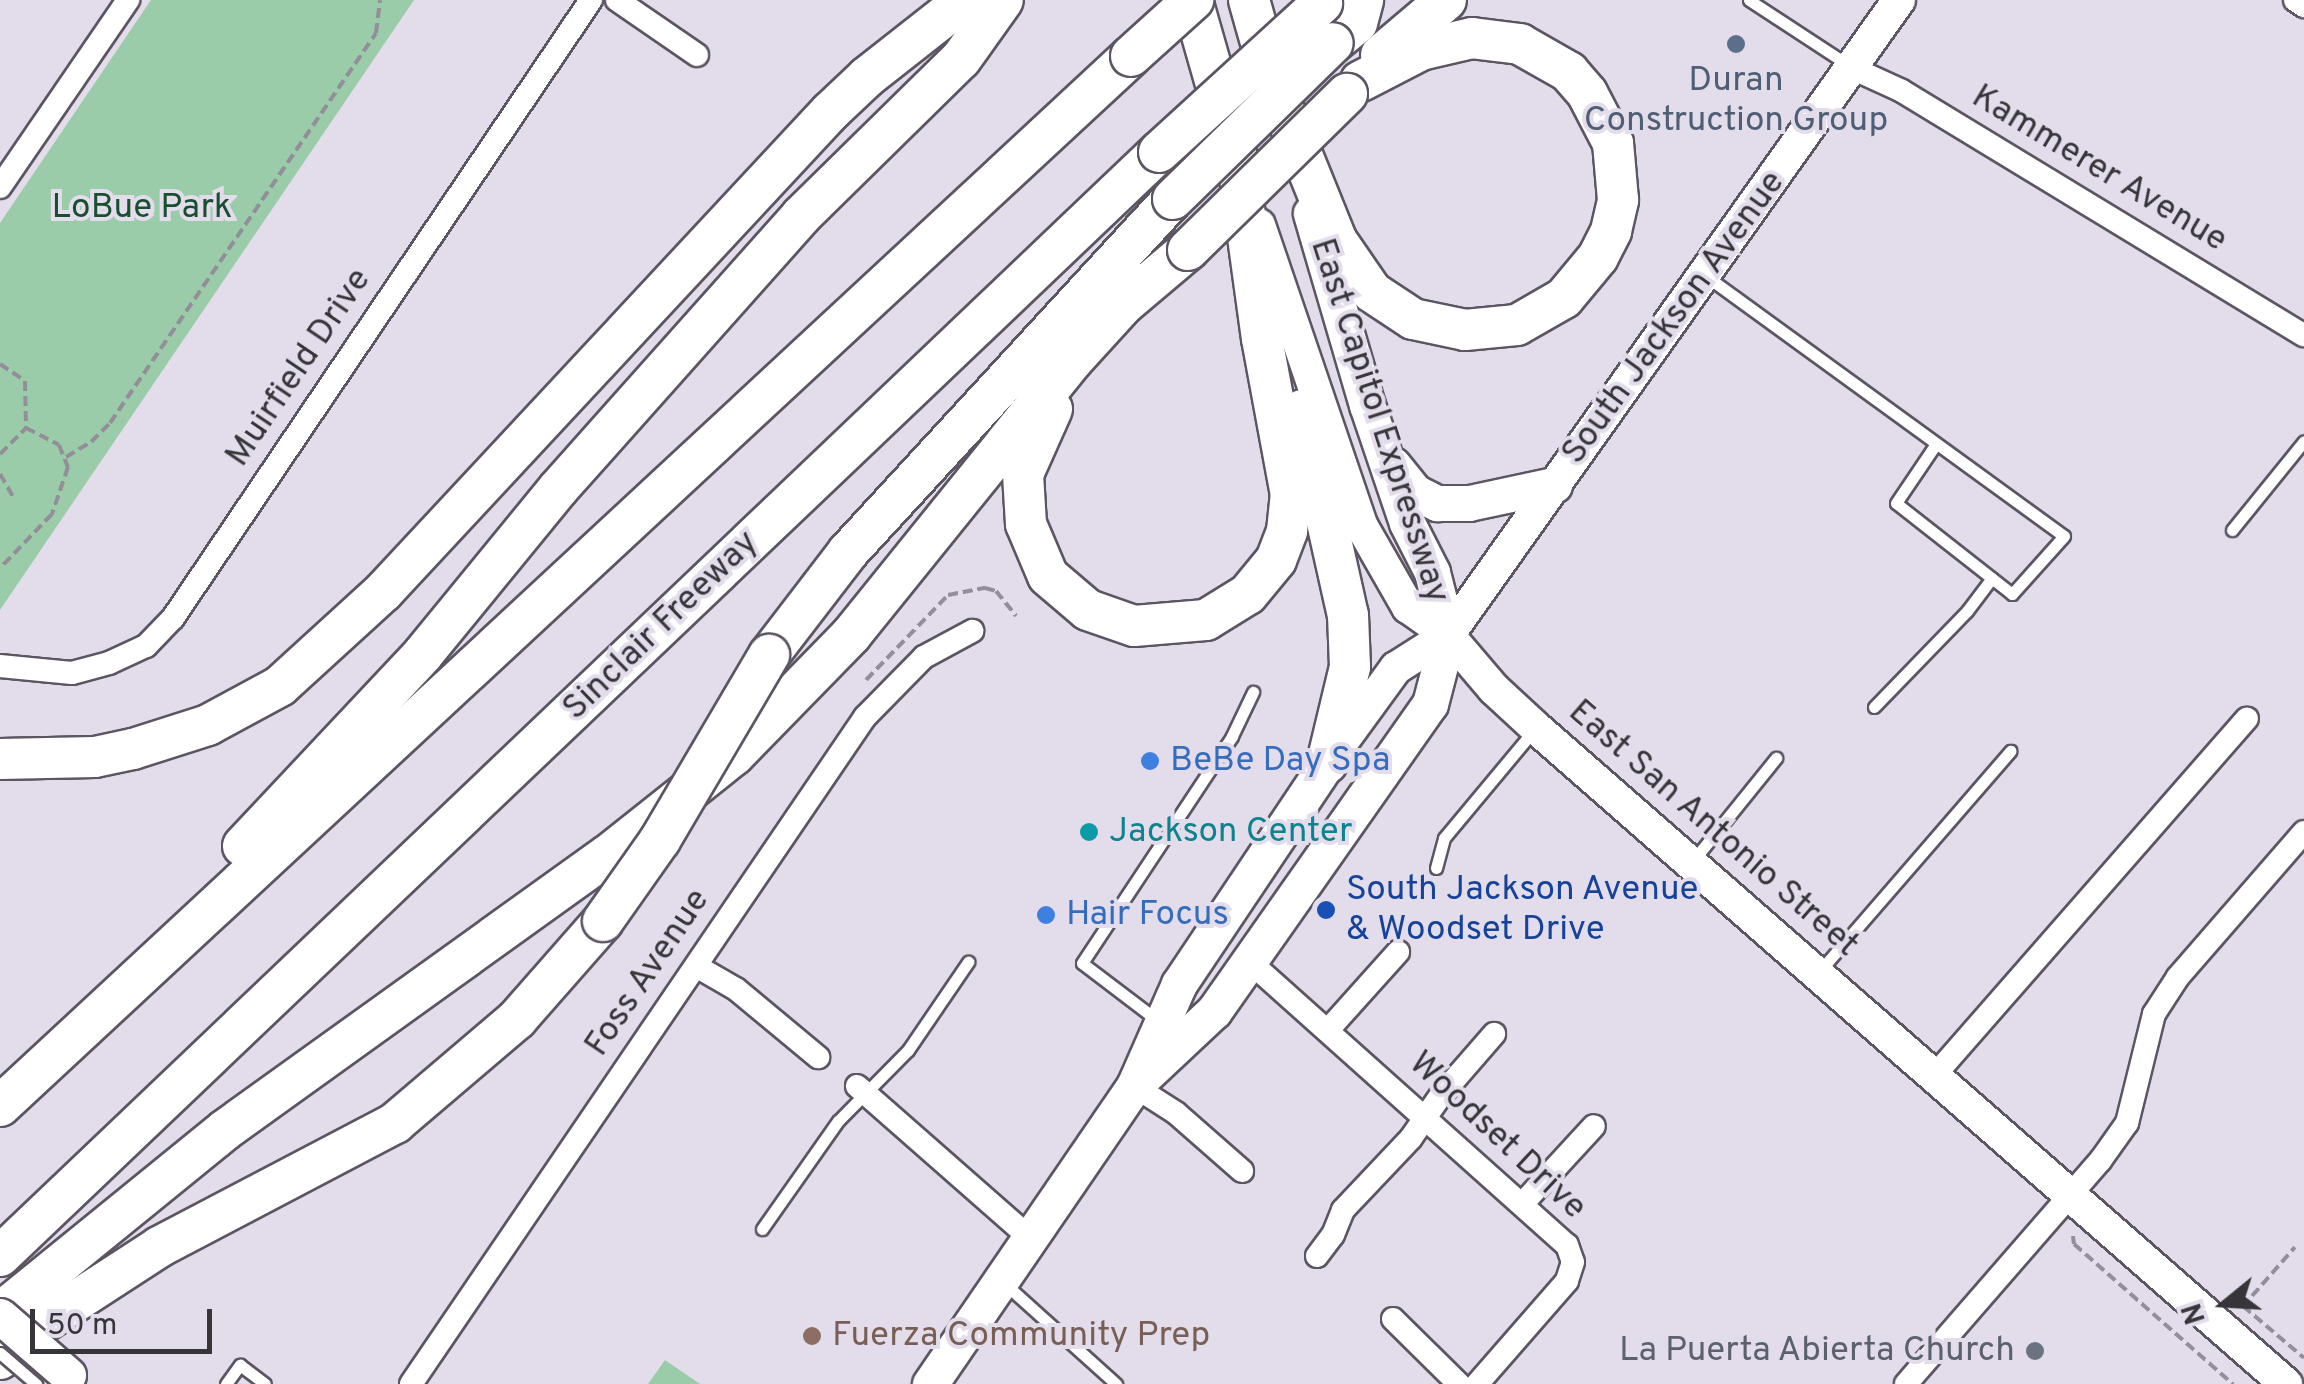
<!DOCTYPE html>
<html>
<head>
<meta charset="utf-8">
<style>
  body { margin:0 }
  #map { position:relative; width:2304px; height:1384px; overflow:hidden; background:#e3dceb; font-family:Overpass,sans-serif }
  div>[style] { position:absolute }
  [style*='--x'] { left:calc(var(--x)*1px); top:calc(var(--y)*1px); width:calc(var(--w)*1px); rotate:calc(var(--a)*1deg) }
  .green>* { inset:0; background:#9bcca9 }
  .path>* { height:4px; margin-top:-2px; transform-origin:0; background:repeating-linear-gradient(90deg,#938e99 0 10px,transparent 0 15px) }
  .roads { filter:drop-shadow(2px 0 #5c5562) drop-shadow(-2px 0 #5c5562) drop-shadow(0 2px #5c5562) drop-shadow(0 -2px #5c5562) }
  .lane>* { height:11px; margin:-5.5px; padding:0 5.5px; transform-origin:5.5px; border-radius:5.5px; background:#fff }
  .street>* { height:22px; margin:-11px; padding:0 11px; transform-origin:11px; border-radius:11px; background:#fff }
  .secondary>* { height:32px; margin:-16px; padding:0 16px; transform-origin:16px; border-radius:16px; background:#fff }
  .primary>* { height:35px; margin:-17.5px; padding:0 17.5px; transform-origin:17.5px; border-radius:17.5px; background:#fff }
  .highway>* { height:40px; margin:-20px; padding:0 20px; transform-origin:20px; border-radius:20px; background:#fff }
  .bridges { filter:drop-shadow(2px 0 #5c5562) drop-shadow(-2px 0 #5c5562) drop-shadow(0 2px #5c5562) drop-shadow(0 -2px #5c5562) }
  .lane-bridge>* { height:11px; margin:-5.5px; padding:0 5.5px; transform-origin:5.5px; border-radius:5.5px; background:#fff }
  .primary-bridge>* { height:35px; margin:-17.5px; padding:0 17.5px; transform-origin:17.5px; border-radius:17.5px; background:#fff }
  .highway-bridge>* { height:40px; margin:-20px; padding:0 20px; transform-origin:20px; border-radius:20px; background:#fff }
  .dots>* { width:28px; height:28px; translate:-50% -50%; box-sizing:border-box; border:5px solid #e3dceb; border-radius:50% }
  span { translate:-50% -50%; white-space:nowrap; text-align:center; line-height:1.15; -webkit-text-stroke:8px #e3dceb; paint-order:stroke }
  .service-label { font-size:35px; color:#4e5e75 }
  .street-label { font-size:35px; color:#37343a }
  .park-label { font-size:35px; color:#18502f }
  .shop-label { font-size:35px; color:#366cbe }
  .left { translate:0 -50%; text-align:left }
  .culture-label { font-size:35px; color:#0d838f }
  .transit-label { font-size:35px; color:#164399 }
  .education-label { font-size:35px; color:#785e54 }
  .worship-label { font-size:35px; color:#5b616d }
  .right { translate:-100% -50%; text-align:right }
  .north { position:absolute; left:2174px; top:1254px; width:100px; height:100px; -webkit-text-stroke:8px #e3dceb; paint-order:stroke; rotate:252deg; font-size:28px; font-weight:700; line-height:40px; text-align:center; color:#37343a }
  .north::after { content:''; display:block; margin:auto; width:35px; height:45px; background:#37343a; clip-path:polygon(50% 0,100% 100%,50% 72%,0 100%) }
  .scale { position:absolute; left:30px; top:1309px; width:182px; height:45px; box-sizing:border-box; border:5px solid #37343a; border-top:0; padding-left:12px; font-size:30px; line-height:35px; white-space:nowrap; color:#37343a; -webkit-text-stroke:8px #e3dceb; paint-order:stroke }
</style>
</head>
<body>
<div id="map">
  <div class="green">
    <i style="clip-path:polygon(151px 0,414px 0,0 610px,0 223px)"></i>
    <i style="clip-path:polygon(665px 1360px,700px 1384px,648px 1384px)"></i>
  </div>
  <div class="path">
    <i style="--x:0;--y:364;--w:30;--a:34"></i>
    <i style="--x:25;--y:381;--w:47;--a:88.8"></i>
    <i style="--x:0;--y:454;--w:37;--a:-45"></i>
    <i style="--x:26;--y:428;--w:37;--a:27"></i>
    <i style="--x:59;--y:445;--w:24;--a:68"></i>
    <i style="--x:68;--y:467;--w:50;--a:108.8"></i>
    <i style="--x:52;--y:514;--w:75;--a:133.9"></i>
    <i style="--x:66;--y:457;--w:29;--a:-31"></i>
    <i style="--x:91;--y:442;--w:27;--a:-45"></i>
    <i style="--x:110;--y:423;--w:472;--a:-55.7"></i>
    <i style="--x:376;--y:33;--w:33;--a:-83"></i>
    <i style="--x:0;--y:474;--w:28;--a:60"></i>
    <i style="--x:866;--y:680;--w:118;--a:-46"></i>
    <i style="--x:948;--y:595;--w:38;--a:-11"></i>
    <i style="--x:985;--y:588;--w:11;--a:15"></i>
    <i style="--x:996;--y:591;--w:32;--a:51"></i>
    <i style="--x:2073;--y:1236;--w:8;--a:83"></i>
    <i style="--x:2074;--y:1244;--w:212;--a:41.4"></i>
    <i style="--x:2252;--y:1296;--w:65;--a:-48.7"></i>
    <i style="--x:2243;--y:1306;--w:80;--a:40.4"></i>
  </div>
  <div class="roads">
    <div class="lane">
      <i style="--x:1749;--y:0;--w:121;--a:33.2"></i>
      <i style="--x:1706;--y:276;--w:442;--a:36"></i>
      <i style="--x:2064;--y:536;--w:78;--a:131.9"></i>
      <i style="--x:2012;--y:594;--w:147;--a:-141.9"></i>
      <i style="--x:1896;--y:503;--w:71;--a:-55.9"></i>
      <i style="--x:2232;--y:530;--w:114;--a:-51"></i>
      <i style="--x:1874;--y:707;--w:134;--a:-45.9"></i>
      <i style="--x:1967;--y:611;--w:41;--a:-52.9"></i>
      <i style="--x:1692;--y:862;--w:134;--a:-51.1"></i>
      <i style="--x:1436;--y:868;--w:31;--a:-75"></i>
      <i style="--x:1444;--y:838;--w:139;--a:-50.2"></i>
      <i style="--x:1818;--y:973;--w:294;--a:-49.1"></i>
      <i style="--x:1157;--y:1020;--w:94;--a:-142.8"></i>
      <i style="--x:1082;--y:963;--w:272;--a:-56.5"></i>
      <i style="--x:1232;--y:736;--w:49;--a:-64.5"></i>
      <i style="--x:762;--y:1229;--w:132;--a:-54.9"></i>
      <i style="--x:838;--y:1121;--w:100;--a:-45.4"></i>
      <i style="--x:908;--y:1050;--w:107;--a:-55.7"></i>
      <i style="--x:1004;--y:1283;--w:151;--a:42"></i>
      <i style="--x:226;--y:1384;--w:24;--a:-54"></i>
      <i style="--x:240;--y:1365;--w:31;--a:37"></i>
    </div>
    <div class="street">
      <i style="--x:617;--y:0;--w:97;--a:34.5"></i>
      <i style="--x:2295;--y:0;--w:11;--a:34"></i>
      <i style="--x:1854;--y:69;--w:53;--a:24.6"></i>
      <i style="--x:1902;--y:91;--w:470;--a:31.3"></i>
      <i style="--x:0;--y:187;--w:227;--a:-55.6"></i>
      <i style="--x:0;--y:666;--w:72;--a:5.6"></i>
      <i style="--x:72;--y:673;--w:38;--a:-15"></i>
      <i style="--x:109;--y:663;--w:41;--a:-24.7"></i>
      <i style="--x:146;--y:646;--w:39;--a:-46"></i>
      <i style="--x:173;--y:618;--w:746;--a:-55.93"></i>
      <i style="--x:1250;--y:962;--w:425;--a:41.8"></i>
      <i style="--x:1567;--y:1245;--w:18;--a:71"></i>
      <i style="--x:1573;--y:1262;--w:20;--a:108"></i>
      <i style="--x:1567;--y:1281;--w:137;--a:131.1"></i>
      <i style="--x:696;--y:966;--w:46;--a:29.9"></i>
      <i style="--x:736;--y:989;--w:107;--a:39.7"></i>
      <i style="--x:1328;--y:1030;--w:105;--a:-48.1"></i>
      <i style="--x:1934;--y:1076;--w:475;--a:-48.8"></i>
      <i style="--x:857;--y:1086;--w:230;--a:41.3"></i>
      <i style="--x:1134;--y:1086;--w:50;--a:32.7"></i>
      <i style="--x:1176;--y:1113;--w:88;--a:41.3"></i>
      <i style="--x:1524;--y:1202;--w:103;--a:-47.4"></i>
      <i style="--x:1317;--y:1256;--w:26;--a:-53"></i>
      <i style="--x:1333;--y:1235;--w:27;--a:-68"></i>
      <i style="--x:1343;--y:1210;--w:99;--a:-46.6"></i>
      <i style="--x:1411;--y:1138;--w:52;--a:-55.1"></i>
      <i style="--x:1441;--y:1095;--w:81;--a:-49"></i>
      <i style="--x:1393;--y:1319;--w:93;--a:44.6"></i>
      <i style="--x:411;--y:1384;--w:807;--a:-55.76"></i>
      <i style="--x:865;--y:717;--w:84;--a:-45.5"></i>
      <i style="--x:924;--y:657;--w:55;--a:-28.4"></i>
      <i style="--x:1906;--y:1384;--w:296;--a:-49"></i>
      <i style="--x:2100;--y:1161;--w:47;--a:-54.6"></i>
      <i style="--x:2127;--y:1123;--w:112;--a:-76.1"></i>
      <i style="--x:2154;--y:1014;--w:44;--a:-57"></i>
      <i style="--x:2178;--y:977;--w:192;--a:-49"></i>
    </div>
    <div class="secondary">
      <i style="--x:1259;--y:225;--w:317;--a:71.2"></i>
      <i style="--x:1361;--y:525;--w:95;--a:60.2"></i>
      <i style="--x:1408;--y:607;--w:49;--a:35"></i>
      <i style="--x:1448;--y:635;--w:71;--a:49.6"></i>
      <i style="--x:1494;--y:689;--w:56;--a:42.8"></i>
      <i style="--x:1535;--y:727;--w:998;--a:41.18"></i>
      <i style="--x:1331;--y:757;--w:110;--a:-53.9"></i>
      <i style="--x:1396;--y:668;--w:62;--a:-32.4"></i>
      <i style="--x:1448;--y:635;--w:779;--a:-54.62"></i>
    </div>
    <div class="primary">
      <i style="--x:1393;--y:465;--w:35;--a:51"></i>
      <i style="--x:1415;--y:492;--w:25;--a:27"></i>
      <i style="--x:1437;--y:503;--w:32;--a:0"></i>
      <i style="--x:1469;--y:503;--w:87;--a:-12"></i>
      <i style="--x:1134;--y:1086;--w:110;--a:-43.2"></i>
      <i style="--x:1214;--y:1011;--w:375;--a:-54.9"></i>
      <i style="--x:1430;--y:704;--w:71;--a:-75.4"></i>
      <i style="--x:1448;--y:635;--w:65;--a:-104.3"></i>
      <i style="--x:1432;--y:572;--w:55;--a:-117"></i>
      <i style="--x:1407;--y:523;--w:125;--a:-108.7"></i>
      <i style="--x:1367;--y:405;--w:200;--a:-106.3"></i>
      <i style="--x:930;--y:1384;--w:361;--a:-55.6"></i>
      <i style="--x:1134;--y:1086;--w:111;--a:-66.2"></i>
      <i style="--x:1179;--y:984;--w:266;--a:-56.2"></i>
    </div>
    <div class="highway">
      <i style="--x:1192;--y:0;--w:131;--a:74.1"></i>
      <i style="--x:1249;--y:0;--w:81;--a:74.2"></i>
      <i style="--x:1271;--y:78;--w:176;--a:68"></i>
      <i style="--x:1337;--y:241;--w:62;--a:55.5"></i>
      <i style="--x:1372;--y:292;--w:49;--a:33.4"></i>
      <i style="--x:1413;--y:319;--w:53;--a:11.9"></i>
      <i style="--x:1465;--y:330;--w:52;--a:-5.5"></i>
      <i style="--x:1517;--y:325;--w:54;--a:-29.9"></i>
      <i style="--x:1564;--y:298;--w:53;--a:-50.3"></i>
      <i style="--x:1598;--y:257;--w:29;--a:-63"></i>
      <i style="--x:1611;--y:231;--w:32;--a:-77"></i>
      <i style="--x:1618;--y:200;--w:57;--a:-95"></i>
      <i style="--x:1613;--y:143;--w:56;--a:-117.5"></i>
      <i style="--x:1587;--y:93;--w:28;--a:-131"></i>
      <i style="--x:1569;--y:72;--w:56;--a:-150.3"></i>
      <i style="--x:1520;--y:44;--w:48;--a:-172.9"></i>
      <i style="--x:1472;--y:38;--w:52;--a:166.8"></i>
      <i style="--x:1421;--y:50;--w:68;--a:152.7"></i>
      <i style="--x:1333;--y:43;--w:31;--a:-40"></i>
      <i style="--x:1357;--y:23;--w:24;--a:-75"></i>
      <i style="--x:1381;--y:55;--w:85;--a:-40.2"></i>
      <i style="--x:1052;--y:409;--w:71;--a:114"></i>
      <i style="--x:1023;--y:474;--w:50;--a:86.6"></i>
      <i style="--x:1026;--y:524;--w:56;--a:67.1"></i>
      <i style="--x:1048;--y:576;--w:52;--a:40.4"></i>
      <i style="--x:1088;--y:610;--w:49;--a:19.2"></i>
      <i style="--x:1134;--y:626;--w:72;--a:-4.8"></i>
      <i style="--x:1206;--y:620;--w:49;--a:-31.8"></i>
      <i style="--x:1248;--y:594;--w:44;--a:-50.5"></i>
      <i style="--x:1276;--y:560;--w:31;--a:-69"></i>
      <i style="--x:1287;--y:531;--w:36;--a:-84"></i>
      <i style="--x:1291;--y:495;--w:159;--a:-100.5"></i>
      <i style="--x:1262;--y:339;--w:184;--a:-97.8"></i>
      <i style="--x:1302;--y:410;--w:210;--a:77.4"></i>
      <i style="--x:1348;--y:615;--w:52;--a:87.8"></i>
      <i style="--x:1350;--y:667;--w:99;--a:103.5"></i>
      <i style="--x:769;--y:655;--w:130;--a:-52.5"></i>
      <i style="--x:848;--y:552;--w:480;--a:-47.4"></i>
      <i style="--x:0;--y:759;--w:95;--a:-1.2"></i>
      <i style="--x:95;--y:757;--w:39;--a:-12"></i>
      <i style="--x:133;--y:749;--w:79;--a:-17.7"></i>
      <i style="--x:208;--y:725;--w:82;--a:-28.4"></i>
      <i style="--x:280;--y:686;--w:139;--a:-42.4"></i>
      <i style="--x:383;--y:592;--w:656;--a:-47.04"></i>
      <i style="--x:830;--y:112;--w:51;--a:-43.4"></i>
      <i style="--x:867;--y:77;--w:125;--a:-38.2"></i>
      <i style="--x:243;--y:846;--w:263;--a:-46.8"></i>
      <i style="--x:423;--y:654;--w:213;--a:-50.7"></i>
      <i style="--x:558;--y:489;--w:365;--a:-48.3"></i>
      <i style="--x:801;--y:216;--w:224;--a:-44.5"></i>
      <i style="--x:961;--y:59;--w:72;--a:-54.6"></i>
      <i style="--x:0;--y:1106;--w:1543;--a:-42.87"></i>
      <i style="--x:0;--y:1256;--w:1601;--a:-43.61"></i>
      <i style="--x:0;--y:1313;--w:290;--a:-39.1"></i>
      <i style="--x:225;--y:1130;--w:470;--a:-35.7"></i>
      <i style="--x:607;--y:856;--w:162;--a:-38.5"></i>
      <i style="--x:734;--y:755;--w:168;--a:-45.7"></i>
      <i style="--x:851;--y:635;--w:352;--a:-51.1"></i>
      <i style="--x:1072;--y:361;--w:77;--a:-47.6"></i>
      <i style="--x:1124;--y:304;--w:84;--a:-40.2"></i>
      <i style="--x:0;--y:1359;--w:48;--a:-41.6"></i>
      <i style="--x:36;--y:1327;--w:147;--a:-33"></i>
      <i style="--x:159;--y:1247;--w:267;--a:-27.7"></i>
      <i style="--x:395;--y:1123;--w:160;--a:-40.4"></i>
      <i style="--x:517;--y:1019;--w:130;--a:-48.7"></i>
    </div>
  </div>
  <div class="bridges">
    <div class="lane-bridge">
      <i style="--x:0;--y:1353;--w:48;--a:40.7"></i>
    </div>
    <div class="primary-bridge">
      <i style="--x:0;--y:1316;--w:90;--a:40.9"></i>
    </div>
    <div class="highway-bridge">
      <i style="--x:1131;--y:56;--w:84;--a:-42.1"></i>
      <i style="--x:1159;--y:152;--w:221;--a:-42.4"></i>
      <i style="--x:1173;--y:199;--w:223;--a:-44.3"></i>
      <i style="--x:1188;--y:250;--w:223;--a:-44.5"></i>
      <i style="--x:603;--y:921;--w:99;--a:-54.9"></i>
      <i style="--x:660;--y:840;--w:215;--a:-59.5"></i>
    </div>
  </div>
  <div class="dots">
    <i style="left:1736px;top:44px;background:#5c6f8a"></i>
    <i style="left:1150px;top:761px;background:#3f7fe0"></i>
    <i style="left:1089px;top:832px;background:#0f9aa8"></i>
    <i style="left:1326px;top:910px;background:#1a4fb4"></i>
    <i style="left:1046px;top:915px;background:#3f7fe0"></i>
    <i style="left:812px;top:1336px;background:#8d6e63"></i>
    <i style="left:2035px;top:1351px;background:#6b7280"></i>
  </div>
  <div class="service-label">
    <span style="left:1736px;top:101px">Duran<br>Construction Group</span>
  </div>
  <div class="street-label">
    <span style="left:2099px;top:169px;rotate:31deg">Kammerer Avenue</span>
    <span style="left:1674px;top:318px;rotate:-54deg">South Jackson Avenue</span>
    <span style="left:299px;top:368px;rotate:-56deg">Muirfield Drive</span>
    <span style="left:1379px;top:421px;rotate:72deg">East Capitol Expressway</span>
    <span style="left:661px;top:626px;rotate:-44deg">Sinclair Freeway</span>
    <span style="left:1713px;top:829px;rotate:41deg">East San Antonio Street</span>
    <span style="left:648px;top:973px;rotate:-56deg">Foss Avenue</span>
    <span style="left:1497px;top:1136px;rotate:43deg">Woodset Drive</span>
  </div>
  <div class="park-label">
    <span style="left:142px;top:208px">LoBue Park</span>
  </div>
  <div class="shop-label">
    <span class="left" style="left:1170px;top:761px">BeBe Day Spa</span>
    <span class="left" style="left:1066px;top:915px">Hair Focus</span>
  </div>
  <div class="culture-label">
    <span class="left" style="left:1109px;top:832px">Jackson Center</span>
  </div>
  <div class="transit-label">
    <span class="left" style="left:1346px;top:910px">South Jackson Avenue<br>&amp; Woodset Drive</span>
  </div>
  <div class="education-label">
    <span class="left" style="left:832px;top:1336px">Fuerza Community Prep</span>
  </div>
  <div class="worship-label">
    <span class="right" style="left:2015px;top:1351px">La Puerta Abierta Church</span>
  </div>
  <div class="north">N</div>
  <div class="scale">50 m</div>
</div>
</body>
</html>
